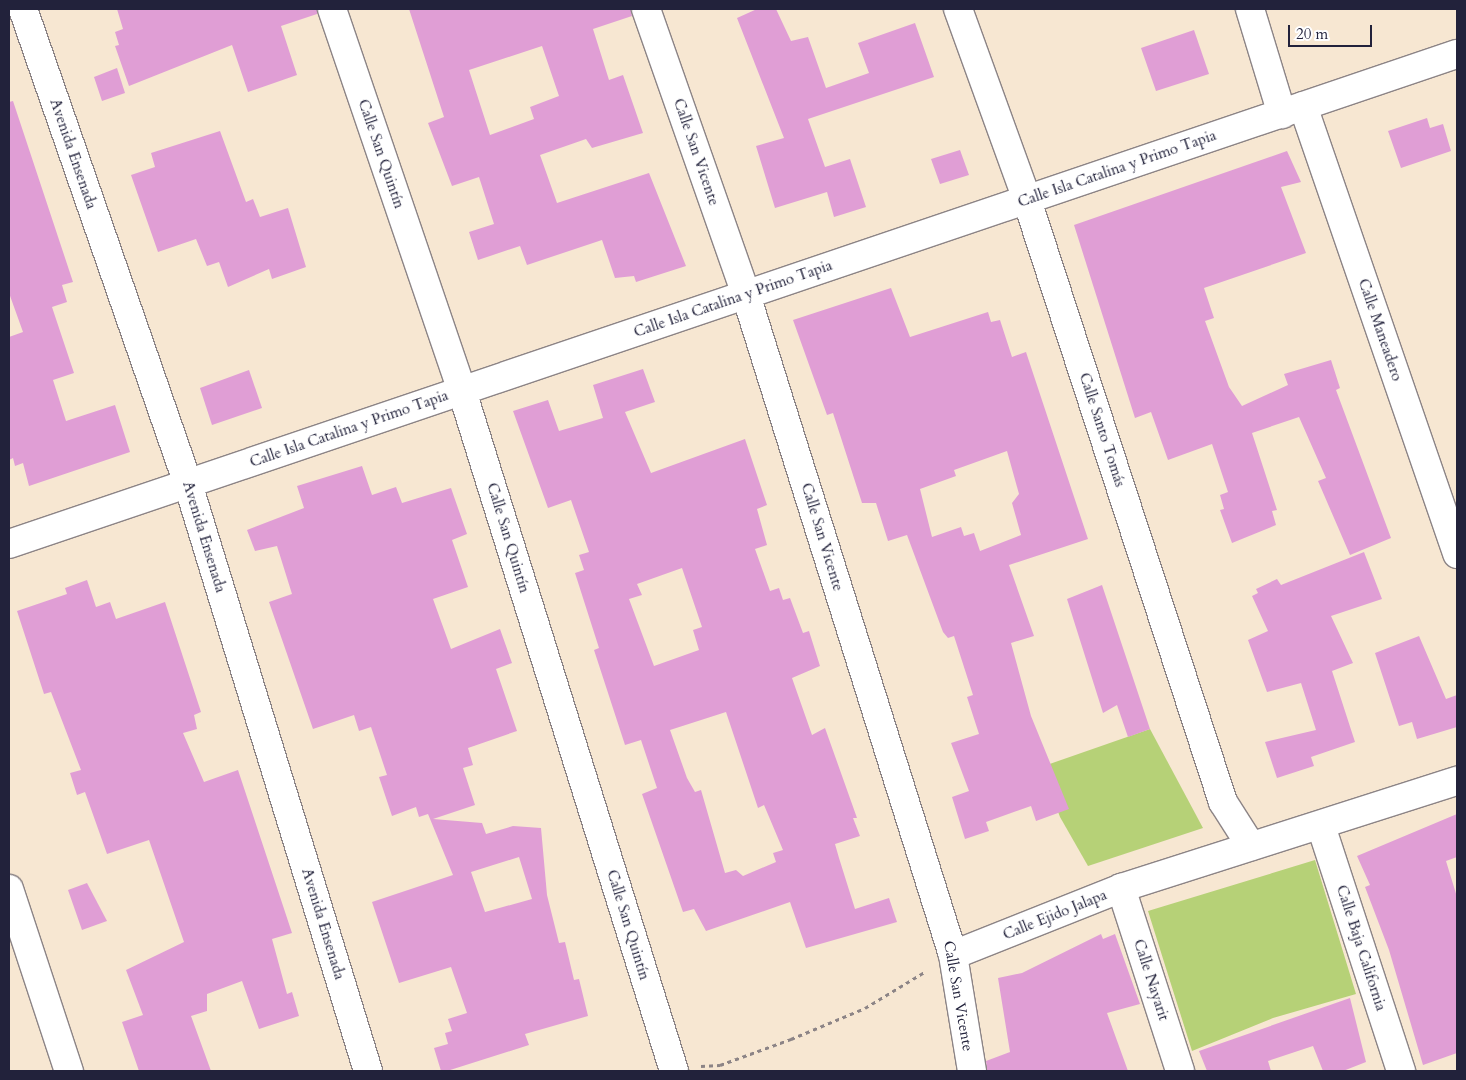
<!DOCTYPE html>
<html>
<head>
<meta charset="utf-8">
<style>
  body { margin:0 }
  #map { position:relative; width:1466px; height:1080px; overflow:hidden; background:#f7e7d2; font-family:Cardo,serif }
  div>[style] { position:absolute }
  [style*='--x'] { left:calc(var(--x)*1px); top:calc(var(--y)*1px); width:calc(var(--w)*1px); rotate:calc(var(--a)*1deg) }
  .green>* { inset:0; background:#b6d177 }
  .building>* { inset:0; background:#e09ed5 }
  .path>* { height:3px; margin-top:-1.5px; transform-origin:0; background:repeating-linear-gradient(90deg,#8c8486 0 4px,transparent 0 8px) }
  .roads { filter:drop-shadow(1px 0 #8c8486) drop-shadow(-1px 0 #8c8486) drop-shadow(0 1px #8c8486) drop-shadow(0 -1px #8c8486) }
  .minor>* { height:28px; margin:-14px; padding:0 14px; transform-origin:14px; border-radius:14px; background:#fff }
  span { translate:-50% -50%; white-space:nowrap; text-align:center; line-height:1.15; -webkit-text-stroke:4.5px #fff; paint-order:stroke }
  .street-label { font-size:15px; color:#22223b }
  .frame { position:absolute; inset:0; border:10px solid #22223b; pointer-events:none }
  .scale { position:absolute; left:1288px; top:25px; width:84px; height:22px; box-sizing:border-box; border:2px solid #22223b; border-top:0; padding-left:6px; font-size:15px; line-height:18px; white-space:nowrap; color:#22223b; -webkit-text-stroke:4px #fff; paint-order:stroke }
</style>
</head>
<body>
<div id="map">
  <div class="green">
    <i style="clip-path:polygon(1150px 729px,1203px 828px,1088px 866px,1060px 817px,1041px 767px)"></i>
    <i style="clip-path:polygon(1315px 860px,1356px 994px,1273px 1018px,1192px 1051px,1148px 911px)"></i>
  </div>
  <div class="building">
    <i style="clip-path:polygon(117px 9px,317px 9px,317px 14px,281px 26px,297px 75px,248px 92px,232px 45px,129px 86px,115px 46px,119px 45px,115px 32px,123px 29px)"></i>
    <i style="clip-path:polygon(evenodd,409px 9px,631px 9px,632px 16px,593px 29px,609px 80px,623px 75px,643px 133px,592px 148px,586px 139px,540px 155px,557px 203px,649px 173px,686px 266px,636px 282px,634px 276px,615px 278px,602px 240px,527px 265px,520px 246px,478px 260px,469px 232px,494px 224px,479px 177px,452px 186px,428px 123px,444px 117px,409px 9px,542px 46px,559px 96px,530px 107px,534px 119px,490px 135px,469px 70px,542px 46px)"></i>
    <i style="clip-path:polygon(757px 9px,776px 9px,791px 41px,808px 37px,826px 88px,869px 73px,858px 43px,915px 23px,934px 77px,808px 119px,825px 167px,850px 159px,866px 207px,834px 217px,827px 192px,775px 208px,756px 146px,784px 138px,737px 18px)"></i>
    <i style="clip-path:polygon(1194px 30px,1209px 74px,1156px 91px,1141px 48px)"></i>
    <i style="clip-path:polygon(117px 68px,125px 93px,102px 101px,94px 77px)"></i>
    <i style="clip-path:polygon(13px 101px,73px 282px,62px 285px,67px 302px,52px 307px,74px 373px,53px 380px,66px 421px,115px 405px,130px 452px,29px 486px,23px 463px,15px 466px,13px 458px,9px 460px,9px 337px,23px 332px,9px 293px,9px 102px)"></i>
    <i style="clip-path:polygon(1427px 118px,1430px 128px,1443px 124px,1451px 151px,1401px 168px,1388px 131px)"></i>
    <i style="clip-path:polygon(220px 131px,246px 202px,253px 199px,260px 217px,288px 208px,306px 267px,272px 279px,269px 269px,228px 287px,219px 262px,207px 266px,196px 239px,158px 252px,131px 175px,155px 167px,151px 153px)"></i>
    <i style="clip-path:polygon(960px 150px,969px 175px,940px 184px,931px 159px)"></i>
    <i style="clip-path:polygon(1287px 151px,1301px 182px,1281px 187px,1306px 253px,1204px 288px,1214px 318px,1205px 321px,1229px 387px,1242px 406px,1288px 385px,1284px 374px,1331px 360px,1340px 388px,1336px 390px,1391px 538px,1350px 555px,1318px 481px,1326px 478px,1299px 417px,1252px 433px,1277px 510px,1272px 511px,1276px 525px,1232px 543px,1220px 510px,1224px 509px,1220px 495px,1228px 492px,1212px 444px,1168px 460px,1151px 412px,1135px 418px,1074px 225px)"></i>
    <i style="clip-path:polygon(evenodd,891px 288px,910px 337px,988px 312px,991px 322px,1000px 320px,1012px 357px,1026px 352px,1088px 539px,1009px 565px,1034px 636px,1011px 643px,1031px 716px,1069px 809px,1036px 821px,1031px 806px,986px 822px,989px 831px,965px 839px,952px 797px,969px 791px,951px 743px,979px 734px,967px 697px,973px 695px,954px 636px,948px 638px,943px 632px,907px 535px,888px 541px,876px 503px,862px 503px,833px 413px,827px 415px,793px 320px,891px 288px,1007px 451px,1019px 494px,1012px 503px,1021px 535px,980px 551px,974px 533px,964px 536px,961px 527px,932px 537px,920px 489px,956px 476px,954px 470px,1007px 451px)"></i>
    <i style="clip-path:polygon(evenodd,643px 369px,655px 402px,625px 412px,651px 473px,745px 439px,767px 505px,757px 509px,767px 545px,755px 549px,770px 591px,779px 588px,783px 600px,790px 598px,803px 633px,809px 631px,820px 666px,792px 678px,812px 735px,825px 728px,857px 818px,853px 818px,860px 836px,835px 844px,839px 858px,855px 909px,889px 898px,897px 922px,806px 948px,790px 902px,706px 931px,694px 909px,683px 912px,642px 794px,657px 788px,641px 740px,625px 745px,594px 650px,599px 648px,575px 573px,584px 570px,579px 555px,589px 552px,571px 500px,548px 508px,513px 411px,548px 400px,559px 431px,603px 418px,593px 385px,643px 369px,682px 568px,702px 627px,693px 630px,699px 650px,654px 666px,629px 599px,642px 595px,637px 584px,682px 568px,643px 369px,726px 712px,758px 808px,764px 805px,783px 850px,773px 853px,776px 862px,743px 876px,736px 870px,725px 873px,701px 790px,695px 792px,687px 778px,670px 730px,726px 712px)"></i>
    <i style="clip-path:polygon(249px 370px,262px 408px,212px 425px,200px 388px)"></i>
    <i style="clip-path:polygon(evenodd,362px 466px,372px 495px,396px 487px,402px 503px,451px 488px,467px 534px,452px 540px,468px 587px,433px 599px,451px 649px,500px 629px,512px 663px,496px 669px,517px 731px,468px 748px,473px 765px,463px 768px,475px 805px,433px 819px,482px 823px,486px 834px,513px 826px,541px 828px,547px 895px,559px 943px,565px 942px,574px 980px,579px 979px,588px 1016px,525px 1034px,529px 1045px,447px 1071px,441px 1071px,434px 1048px,448px 1044px,445px 1033px,452px 1031px,448px 1019px,467px 1013px,451px 967px,399px 983px,372px 902px,453px 875px,428px 814px,419px 817px,416px 807px,392px 816px,379px 777px,387px 775px,371px 727px,359px 731px,354px 715px,313px 729px,269px 602px,292px 594px,277px 546px,255px 551px,247px 530px,304px 508px,297px 486px,362px 466px,519px 857px,532px 899px,485px 912px,471px 872px,519px 857px)"></i>
    <i style="clip-path:polygon(1364px 552px,1382px 599px,1331px 616px,1353px 663px,1332px 671px,1355px 742px,1311px 757px,1314px 766px,1277px 778px,1265px 742px,1316px 730px,1301px 683px,1267px 692px,1248px 640px,1268px 631px,1252px 596px,1258px 593px,1256px 589px,1277px 579px,1281px 585px)"></i>
    <i style="clip-path:polygon(87px 580px,96px 607px,110px 602px,116px 619px,165px 602px,201px 712px,194px 715px,197px 729px,183px 733px,204px 782px,238px 770px,292px 933px,272px 939px,287px 994px,292px 992px,299px 1016px,259px 1029px,242px 981px,207px 994px,207px 1011px,191px 1016px,211px 1071px,139px 1071px,122px 1022px,143px 1015px,126px 970px,184px 942px,149px 840px,107px 854px,85px 792px,77px 795px,70px 773px,81px 770px,51px 692px,44px 694px,17px 611px,67px 594px,65px 588px)"></i>
    <i style="clip-path:polygon(1102px 585px,1150px 729px,1128px 737px,1117px 705px,1103px 713px,1067px 599px)"></i>
    <i style="clip-path:polygon(1419px 636px,1446px 699px,1457px 695px,1457px 727px,1417px 739px,1412px 722px,1399px 726px,1375px 653px)"></i>
    <i style="clip-path:polygon(1457px 814px,1457px 857px,1446px 861px,1457px 897px,1457px 1053px,1423px 1065px,1389px 950px,1365px 887px,1370px 885px,1357px 856px)"></i>
    <i style="clip-path:polygon(87px 883px,107px 921px,82px 930px,68px 890px)"></i>
    <i style="clip-path:polygon(1101px 934px,1103px 939px,1115px 934px,1140px 1004px,1107px 1013px,1128px 1071px,987px 1071px,986px 1061px,1010px 1052px,998px 978px,1022px 973px)"></i>
    <i style="clip-path:polygon(1350px 998px,1366px 1062px,1343px 1071px,1323px 1071px,1313px 1046px,1268px 1061px,1271px 1071px,1207px 1071px,1199px 1051px)"></i>
  </div>
  <div class="path">
    <i style="--x:701;--y:1066;--w:19;--a:-3"></i>
    <i style="--x:720;--y:1065;--w:76;--a:-20.1"></i>
    <i style="--x:791;--y:1039;--w:80;--a:-22.7"></i>
    <i style="--x:865;--y:1008;--w:71;--a:-31.2"></i>
  </div>
  <div class="roads">
    <div class="minor">
      <i style="--x:23;--y:9;--w:503;--a:70.84"></i>
      <i style="--x:188;--y:484;--w:614;--a:72.95"></i>
      <i style="--x:332;--y:9;--w:404;--a:71.2"></i>
      <i style="--x:462;--y:391;--w:712;--a:72.68"></i>
      <i style="--x:646;--y:9;--w:303;--a:70.7"></i>
      <i style="--x:746;--y:295;--w:692;--a:72.59"></i>
      <i style="--x:953;--y:955;--w:118;--a:80.7"></i>
      <i style="--x:958;--y:9;--w:203;--a:70.1"></i>
      <i style="--x:1027;--y:200;--w:633;--a:71.97"></i>
      <i style="--x:1223;--y:802;--w:52;--a:57.5"></i>
      <i style="--x:1250;--y:9;--w:110;--a:73.1"></i>
      <i style="--x:1303;--y:106;--w:474;--a:71"></i>
      <i style="--x:9;--y:544;--w:1529;--a:-18.7"></i>
      <i style="--x:1321;--y:826;--w:258;--a:71.9"></i>
      <i style="--x:1121;--y:888;--w:192;--a:72.1"></i>
      <i style="--x:9;--y:889;--w:192;--a:71.8"></i>
      <i style="--x:953;--y:955;--w:181;--a:-21.7"></i>
      <i style="--x:1121;--y:888;--w:353;--a:-17.7"></i>
    </div>
  </div>
  <div class="street-label">
    <span style="left:696px;top:152px;rotate:71deg">Calle San Vicente</span>
    <span style="left:73px;top:154px;rotate:71deg">Avenida Ensenada</span>
    <span style="left:381px;top:154px;rotate:71deg">Calle San Quintín</span>
    <span style="left:1117px;top:169px;rotate:-19deg">Calle Isla Catalina y Primo Tapia</span>
    <span style="left:733px;top:299px;rotate:-19deg">Calle Isla Catalina y Primo Tapia</span>
    <span style="left:1380px;top:330px;rotate:71deg">Calle Maneadero</span>
    <span style="left:349px;top:429px;rotate:-19deg">Calle Isla Catalina y Primo Tapia</span>
    <span style="left:1102px;top:430px;rotate:72deg">Calle Santo Tomás</span>
    <span style="left:204px;top:537px;rotate:73deg">Avenida Ensenada</span>
    <span style="left:822px;top:537px;rotate:73deg">Calle San Vicente</span>
    <span style="left:508px;top:538px;rotate:73deg">Calle San Quintín</span>
    <span style="left:1055px;top:915px;rotate:-22deg">Calle Ejido Jalapa</span>
    <span style="left:323px;top:924px;rotate:73deg">Avenida Ensenada</span>
    <span style="left:628px;top:925px;rotate:73deg">Calle San Quintín</span>
    <span style="left:1361px;top:948px;rotate:72deg">Calle Baja California</span>
    <span style="left:1151px;top:980px;rotate:72deg">Calle Nayarit</span>
    <span style="left:958px;top:996px;rotate:80deg">Calle San Vicente</span>
  </div>
  <div class="frame"></div>
  <div class="scale">20 m</div>
</div>
</body>
</html>
